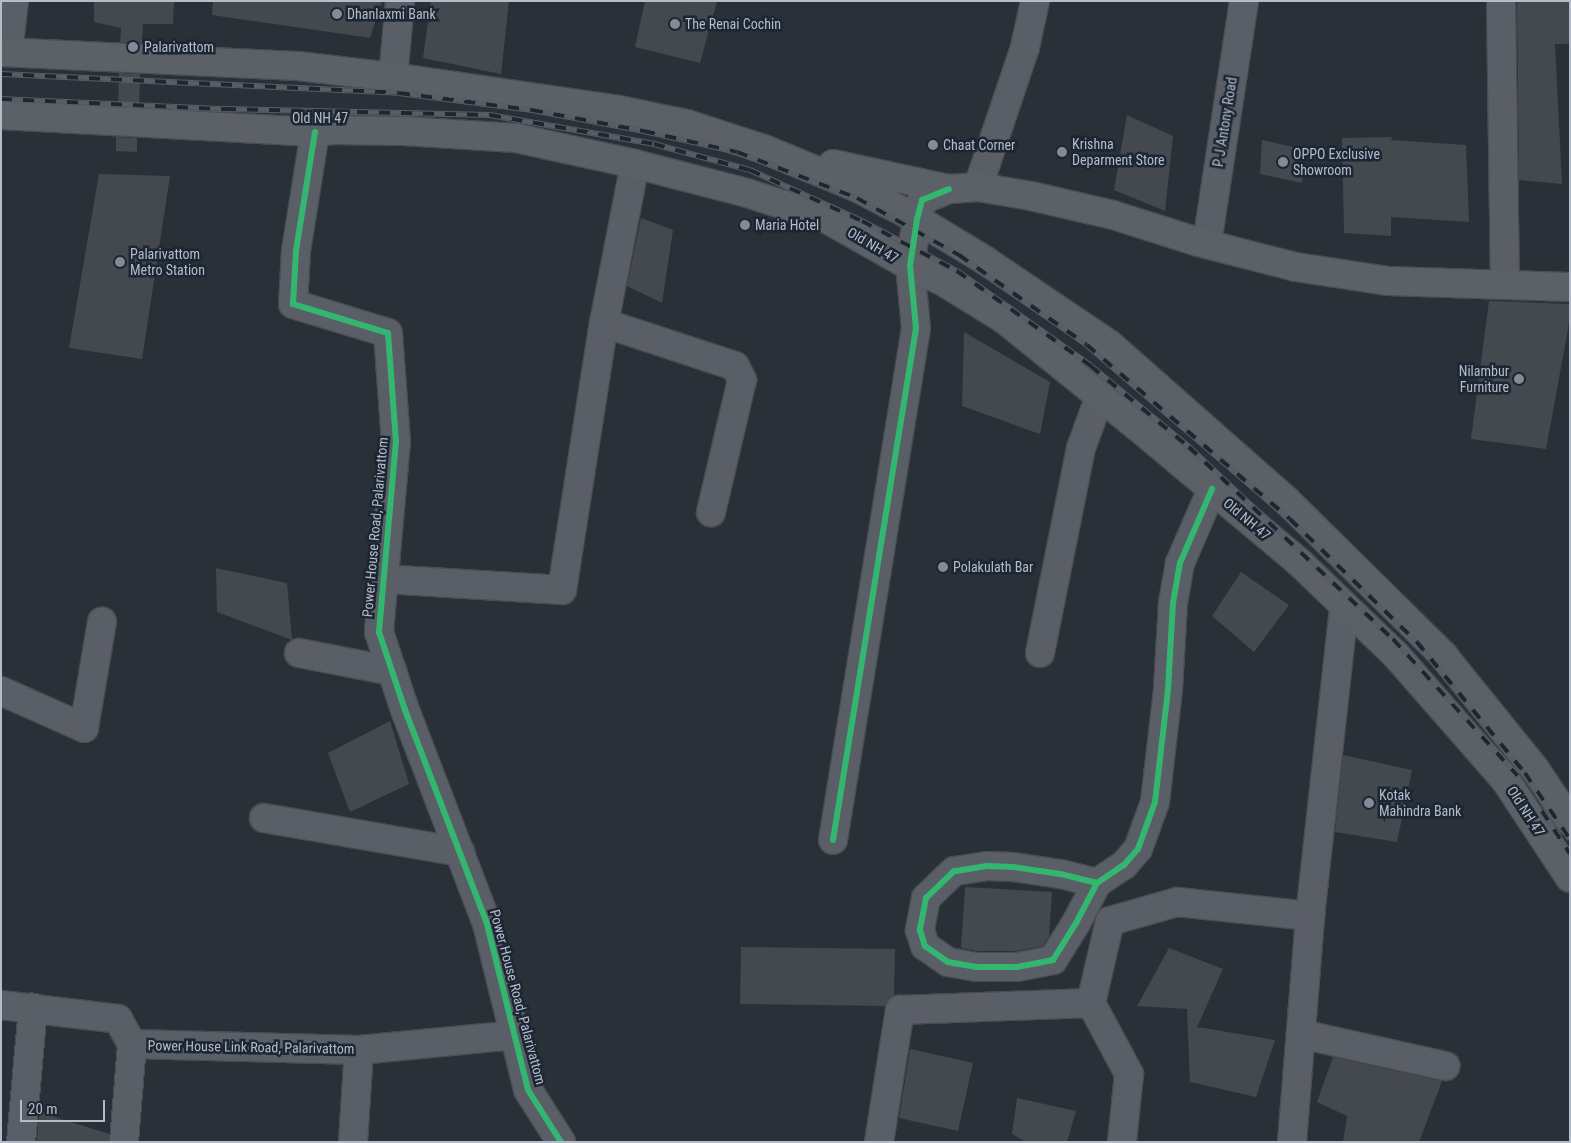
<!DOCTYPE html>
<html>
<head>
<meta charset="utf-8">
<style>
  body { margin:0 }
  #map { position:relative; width:1571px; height:1143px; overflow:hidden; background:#2a3038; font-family:"Roboto Condensed",sans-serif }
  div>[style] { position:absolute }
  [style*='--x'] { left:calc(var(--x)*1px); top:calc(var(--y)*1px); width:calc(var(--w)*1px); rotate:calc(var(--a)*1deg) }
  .building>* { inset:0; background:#444950 }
  .roads { filter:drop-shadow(1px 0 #484c53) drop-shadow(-1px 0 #484c53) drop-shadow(0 1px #484c53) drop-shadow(0 -1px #484c53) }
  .minor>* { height:28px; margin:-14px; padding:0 14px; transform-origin:14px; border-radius:14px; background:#5a5e66 }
  .major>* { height:28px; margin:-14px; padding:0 14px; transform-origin:14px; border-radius:14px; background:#5c6168 }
  .rail>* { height:5.5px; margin-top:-2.75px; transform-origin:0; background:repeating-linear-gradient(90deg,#1d2633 0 11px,#595d64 0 22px); box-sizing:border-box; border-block:1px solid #595d64 }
  .cycleway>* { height:6px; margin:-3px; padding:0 3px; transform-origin:3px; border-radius:3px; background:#33b770 }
  .dots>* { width:14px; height:14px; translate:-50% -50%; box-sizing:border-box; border:2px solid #1d2633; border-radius:50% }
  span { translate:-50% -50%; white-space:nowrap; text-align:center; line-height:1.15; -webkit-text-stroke:5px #1d2633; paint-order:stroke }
  .poi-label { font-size:14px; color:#b4bcc9 }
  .left { translate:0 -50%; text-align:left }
  .right { translate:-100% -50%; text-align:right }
  .street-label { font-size:14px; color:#b4bcc9 }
  .frame { position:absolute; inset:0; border:2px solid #b4bcc9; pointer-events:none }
  .scale { position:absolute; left:20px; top:1100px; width:85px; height:22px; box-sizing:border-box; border:2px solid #b4bcc9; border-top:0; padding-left:6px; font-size:15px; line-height:18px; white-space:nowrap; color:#b4bcc9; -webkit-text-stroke:4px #1d2633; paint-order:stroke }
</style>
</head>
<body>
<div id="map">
  <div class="building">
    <i style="clip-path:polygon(94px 1px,174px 1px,173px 24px,143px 24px,142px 43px,120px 42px,121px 28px,94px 22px)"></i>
    <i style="clip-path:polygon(213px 1px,382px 1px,370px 38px,212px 15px)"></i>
    <i style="clip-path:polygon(431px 1px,509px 1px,501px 74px,423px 58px)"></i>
    <i style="clip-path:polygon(645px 1px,717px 1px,700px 63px,635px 47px)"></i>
    <i style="clip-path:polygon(1517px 1px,1570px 1px,1570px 44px,1555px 44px,1562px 184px,1519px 180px)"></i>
    <i style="clip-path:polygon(119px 73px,140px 74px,139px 107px,118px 106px)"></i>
    <i style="clip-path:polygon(1127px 115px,1173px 136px,1165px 211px,1114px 190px)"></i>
    <i style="clip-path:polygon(116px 137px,137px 138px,137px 152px,116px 151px)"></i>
    <i style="clip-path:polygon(1392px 137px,1391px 140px,1466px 145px,1469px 222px,1391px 217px,1391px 236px,1344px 233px,1342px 138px)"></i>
    <i style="clip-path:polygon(1262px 140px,1306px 150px,1302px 183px,1260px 174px)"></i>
    <i style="clip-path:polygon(99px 174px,170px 176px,142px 359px,69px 348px)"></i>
    <i style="clip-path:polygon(641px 218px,673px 230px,662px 303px,627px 286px)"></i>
    <i style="clip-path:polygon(1489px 301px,1570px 304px,1570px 318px,1546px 449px,1471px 439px)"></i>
    <i style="clip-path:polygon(964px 332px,1050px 382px,1040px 434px,962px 406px)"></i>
    <i style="clip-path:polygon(216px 568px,287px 583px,292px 640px,217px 612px)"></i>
    <i style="clip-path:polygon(1241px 572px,1289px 605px,1254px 652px,1212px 616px)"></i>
    <i style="clip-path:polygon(390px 721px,409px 784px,350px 812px,328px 753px)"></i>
    <i style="clip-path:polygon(1343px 755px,1412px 770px,1397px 842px,1335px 832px)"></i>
    <i style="clip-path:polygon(965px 887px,1052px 892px,1049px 937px,1043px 946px,1016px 951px,978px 951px,961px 948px)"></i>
    <i style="clip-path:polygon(741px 947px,895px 949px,894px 996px,888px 1001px,885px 1006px,740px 1004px)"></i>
    <i style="clip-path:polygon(1169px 948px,1223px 969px,1197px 1027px,1275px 1040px,1256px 1097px,1190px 1082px,1187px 1009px,1137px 1006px)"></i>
    <i style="clip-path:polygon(910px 1049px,973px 1063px,958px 1131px,899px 1118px)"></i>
    <i style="clip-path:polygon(1333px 1057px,1442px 1081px,1419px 1142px,1343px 1142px,1347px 1116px,1317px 1102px)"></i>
    <i style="clip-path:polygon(1017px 1098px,1076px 1111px,1067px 1142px,1027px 1142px,1012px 1134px)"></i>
    <i style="clip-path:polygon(39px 1112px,109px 1134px,109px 1142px,37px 1142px)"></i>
  </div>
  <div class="roads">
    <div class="minor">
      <i style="--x:1501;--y:1;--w:284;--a:89.2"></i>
      <i style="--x:8;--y:52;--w:51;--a:-83.3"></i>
      <i style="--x:393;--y:77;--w:76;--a:-84.7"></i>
      <i style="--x:315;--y:132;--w:121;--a:99.1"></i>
      <i style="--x:296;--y:251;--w:53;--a:93.2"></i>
      <i style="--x:293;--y:304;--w:99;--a:17"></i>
      <i style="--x:388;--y:333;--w:108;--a:85.8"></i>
      <i style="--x:396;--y:441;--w:192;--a:95.1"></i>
      <i style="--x:379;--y:632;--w:82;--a:71.6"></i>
      <i style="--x:405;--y:710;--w:229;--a:69"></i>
      <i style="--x:487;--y:924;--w:171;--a:76.1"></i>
      <i style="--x:528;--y:1090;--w:62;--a:57.6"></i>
      <i style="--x:978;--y:187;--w:148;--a:-71.4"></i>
      <i style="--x:1025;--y:47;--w:47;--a:-77.7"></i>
      <i style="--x:1207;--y:243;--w:245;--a:-81.3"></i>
      <i style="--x:604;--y:323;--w:138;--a:18.2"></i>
      <i style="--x:735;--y:366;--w:16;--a:63"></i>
      <i style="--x:742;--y:380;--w:136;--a:103.2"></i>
      <i style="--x:382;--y:579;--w:180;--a:3.5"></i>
      <i style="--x:562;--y:590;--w:270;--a:-81.1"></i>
      <i style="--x:604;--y:323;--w:162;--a:-79"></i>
      <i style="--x:299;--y:653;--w:95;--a:11"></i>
      <i style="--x:1040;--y:653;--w:209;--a:-78.7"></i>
      <i style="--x:1081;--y:448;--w:55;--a:-69.9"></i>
      <i style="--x:1;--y:691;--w:91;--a:24"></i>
      <i style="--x:84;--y:728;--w:108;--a:-80.4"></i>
      <i style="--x:264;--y:818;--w:199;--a:9.8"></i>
      <i style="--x:833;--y:840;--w:519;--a:-80.79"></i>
      <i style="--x:916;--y:328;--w:62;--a:-95.5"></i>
      <i style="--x:910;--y:266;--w:48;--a:-81.5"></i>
      <i style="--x:917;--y:219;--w:20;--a:-75"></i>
      <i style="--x:922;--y:200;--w:29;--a:-22"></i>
      <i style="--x:1097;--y:883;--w:38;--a:-166"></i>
      <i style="--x:1060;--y:874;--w:48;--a:-171.5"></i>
      <i style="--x:1013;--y:867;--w:26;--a:-178"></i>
      <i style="--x:987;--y:866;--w:33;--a:171"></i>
      <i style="--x:954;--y:871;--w:39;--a:136"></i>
      <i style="--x:926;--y:898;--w:33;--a:101"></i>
      <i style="--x:920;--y:930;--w:17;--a:73"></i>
      <i style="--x:925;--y:946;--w:28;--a:35"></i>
      <i style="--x:948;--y:962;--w:29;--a:10"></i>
      <i style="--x:977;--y:967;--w:40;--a:0"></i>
      <i style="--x:1017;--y:967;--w:37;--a:-11"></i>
      <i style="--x:1053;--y:960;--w:44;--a:-58.1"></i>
      <i style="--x:1076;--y:923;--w:45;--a:-62.3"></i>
      <i style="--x:1097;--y:883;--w:32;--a:-34"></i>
      <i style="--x:1124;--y:865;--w:21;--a:-49"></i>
      <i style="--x:1138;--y:849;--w:50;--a:-70.1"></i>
      <i style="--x:1155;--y:802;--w:114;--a:-83.4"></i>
      <i style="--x:1168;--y:689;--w:86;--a:-86.7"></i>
      <i style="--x:1173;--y:603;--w:41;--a:-80.1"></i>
      <i style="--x:1180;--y:563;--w:81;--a:-66.6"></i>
      <i style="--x:1091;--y:1003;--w:81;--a:61.8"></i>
      <i style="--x:1129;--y:1074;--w:68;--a:95.9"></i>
      <i style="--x:1;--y:1005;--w:118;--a:6.8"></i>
      <i style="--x:118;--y:1019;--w:29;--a:61"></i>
      <i style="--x:132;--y:1044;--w:227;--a:1.5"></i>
      <i style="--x:359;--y:1050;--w:157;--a:-5.5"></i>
      <i style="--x:1301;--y:1034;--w:148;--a:12.5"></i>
      <i style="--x:21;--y:1142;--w:135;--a:-84.9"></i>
      <i style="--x:124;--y:1142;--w:98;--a:-85.3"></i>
      <i style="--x:353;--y:1142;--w:92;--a:-86.3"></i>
      <i style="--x:879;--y:1142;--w:134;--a:-81"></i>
      <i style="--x:900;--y:1010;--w:191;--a:-2.1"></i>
      <i style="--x:1091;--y:1003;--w:84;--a:-77"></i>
      <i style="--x:1110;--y:921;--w:70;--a:-15.8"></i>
      <i style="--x:1177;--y:902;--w:134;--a:6"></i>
      <i style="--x:1292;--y:1142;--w:227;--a:-85.4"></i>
      <i style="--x:1310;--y:916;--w:312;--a:-83.7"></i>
    </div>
    <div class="major">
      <i style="--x:1;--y:52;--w:297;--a:2.7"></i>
      <i style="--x:298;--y:66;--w:96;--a:6.6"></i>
      <i style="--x:393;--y:77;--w:228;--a:8.3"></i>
      <i style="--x:619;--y:110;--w:69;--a:11.6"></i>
      <i style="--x:687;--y:124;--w:81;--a:18"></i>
      <i style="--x:764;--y:149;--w:102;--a:22.5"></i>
      <i style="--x:858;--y:188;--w:67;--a:27.7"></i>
      <i style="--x:917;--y:219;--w:81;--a:31.3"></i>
      <i style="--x:986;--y:261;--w:148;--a:34"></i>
      <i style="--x:1109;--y:344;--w:236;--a:41.4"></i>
      <i style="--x:1286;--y:500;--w:221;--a:44.6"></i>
      <i style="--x:1443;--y:655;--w:146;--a:51.1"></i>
      <i style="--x:1535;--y:769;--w:63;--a:56.1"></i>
      <i style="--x:1;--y:115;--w:314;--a:3.1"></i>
      <i style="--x:315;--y:132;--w:19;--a:-6"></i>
      <i style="--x:334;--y:130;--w:70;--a:0.8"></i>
      <i style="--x:404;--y:131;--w:112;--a:3.6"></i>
      <i style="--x:516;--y:138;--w:122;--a:12.3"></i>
      <i style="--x:635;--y:164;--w:116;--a:14.5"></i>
      <i style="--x:747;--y:193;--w:84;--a:18"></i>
      <i style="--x:827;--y:219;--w:95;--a:29.5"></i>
      <i style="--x:910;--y:266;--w:38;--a:25"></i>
      <i style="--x:944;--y:282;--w:70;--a:31.7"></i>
      <i style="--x:1004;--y:319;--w:172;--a:38.9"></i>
      <i style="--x:1138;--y:427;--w:212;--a:40"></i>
      <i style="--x:1300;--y:563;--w:132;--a:43.8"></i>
      <i style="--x:1395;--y:654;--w:169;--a:48.8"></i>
      <i style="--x:1506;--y:781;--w:116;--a:56.6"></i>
      <i style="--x:833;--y:164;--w:119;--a:12.2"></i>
      <i style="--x:949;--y:189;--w:29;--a:-4"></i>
      <i style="--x:978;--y:187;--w:54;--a:9.6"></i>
      <i style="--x:1031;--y:196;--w:84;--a:13"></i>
      <i style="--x:1113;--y:215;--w:89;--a:17.6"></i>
      <i style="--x:1198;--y:242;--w:101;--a:14.3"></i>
      <i style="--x:1296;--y:267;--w:92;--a:8.7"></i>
      <i style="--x:1387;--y:281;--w:183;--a:1.9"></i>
    </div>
  </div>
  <div class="rail">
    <i style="--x:1;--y:74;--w:398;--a:2.7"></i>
    <i style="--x:399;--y:93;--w:134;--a:7.3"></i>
    <i style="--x:532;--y:110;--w:114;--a:10.6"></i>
    <i style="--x:644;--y:131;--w:95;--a:12.7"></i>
    <i style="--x:737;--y:152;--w:129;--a:21"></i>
    <i style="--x:857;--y:198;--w:117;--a:29.2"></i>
    <i style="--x:959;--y:255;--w:156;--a:35.1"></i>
    <i style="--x:1087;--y:345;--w:267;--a:40.6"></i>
    <i style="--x:1290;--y:519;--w:177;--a:44.1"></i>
    <i style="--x:1417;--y:642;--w:170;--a:50.5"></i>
    <i style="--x:1525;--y:773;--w:80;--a:55.7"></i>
    <i style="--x:1;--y:99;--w:224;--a:2.6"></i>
    <i style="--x:225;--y:109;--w:265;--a:1.3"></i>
    <i style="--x:490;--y:115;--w:167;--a:10"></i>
    <i style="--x:654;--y:144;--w:99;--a:15.2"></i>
    <i style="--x:750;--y:170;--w:123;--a:24.5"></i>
    <i style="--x:862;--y:221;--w:107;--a:27.8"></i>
    <i style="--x:957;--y:271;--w:164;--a:35.3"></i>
    <i style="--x:1091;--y:366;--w:127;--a:39.6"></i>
    <i style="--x:1189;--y:447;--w:280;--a:43.3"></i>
    <i style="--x:1393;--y:639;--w:185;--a:47.6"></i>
    <i style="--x:1542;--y:811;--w:51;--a:56.9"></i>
  </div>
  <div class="cycleway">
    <i style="--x:315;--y:132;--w:121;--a:99.1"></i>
    <i style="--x:296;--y:251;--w:53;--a:93.2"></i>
    <i style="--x:293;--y:304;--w:99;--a:17"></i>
    <i style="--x:388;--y:333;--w:108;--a:85.8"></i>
    <i style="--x:396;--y:441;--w:192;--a:95.1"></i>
    <i style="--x:379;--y:632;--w:82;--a:71.6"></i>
    <i style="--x:405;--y:710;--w:229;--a:69"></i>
    <i style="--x:487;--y:924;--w:171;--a:76.1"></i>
    <i style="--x:528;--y:1090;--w:62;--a:57.6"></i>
    <i style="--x:833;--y:840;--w:519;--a:-80.79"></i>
    <i style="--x:916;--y:328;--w:62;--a:-95.5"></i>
    <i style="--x:910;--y:266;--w:48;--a:-81.5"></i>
    <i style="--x:917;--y:219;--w:20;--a:-75"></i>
    <i style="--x:922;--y:200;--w:29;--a:-22"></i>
    <i style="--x:1097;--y:883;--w:38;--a:-166"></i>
    <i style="--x:1060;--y:874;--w:48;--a:-171.5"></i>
    <i style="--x:1013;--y:867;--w:26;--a:-178"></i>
    <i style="--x:987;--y:866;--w:33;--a:171"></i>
    <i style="--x:954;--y:871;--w:39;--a:136"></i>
    <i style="--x:926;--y:898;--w:33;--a:101"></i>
    <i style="--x:920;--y:930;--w:17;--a:73"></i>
    <i style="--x:925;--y:946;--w:28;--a:35"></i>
    <i style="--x:948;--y:962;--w:29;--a:10"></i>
    <i style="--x:977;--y:967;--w:40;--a:0"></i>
    <i style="--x:1017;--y:967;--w:37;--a:-11"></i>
    <i style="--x:1053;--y:960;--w:44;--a:-58.1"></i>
    <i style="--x:1076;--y:923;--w:45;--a:-62.3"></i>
    <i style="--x:1097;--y:883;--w:32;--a:-34"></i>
    <i style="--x:1124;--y:865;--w:21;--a:-49"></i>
    <i style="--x:1138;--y:849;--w:50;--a:-70.1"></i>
    <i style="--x:1155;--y:802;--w:114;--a:-83.4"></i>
    <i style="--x:1168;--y:689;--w:86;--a:-86.7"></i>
    <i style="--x:1173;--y:603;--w:41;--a:-80.1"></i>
    <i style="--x:1180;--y:563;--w:81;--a:-66.6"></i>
  </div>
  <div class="dots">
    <i style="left:337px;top:14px;background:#848b96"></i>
    <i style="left:675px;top:24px;background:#848b96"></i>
    <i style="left:133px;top:47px;background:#848b96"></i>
    <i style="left:933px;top:145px;background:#848b96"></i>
    <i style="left:1062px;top:152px;background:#848b96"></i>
    <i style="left:1283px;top:162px;background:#848b96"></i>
    <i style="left:745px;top:225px;background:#848b96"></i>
    <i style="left:120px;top:262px;background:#848b96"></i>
    <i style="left:1519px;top:379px;background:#848b96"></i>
    <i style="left:943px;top:567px;background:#848b96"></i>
    <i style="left:1369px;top:803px;background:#848b96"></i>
  </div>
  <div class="poi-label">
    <span class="left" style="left:347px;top:14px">Dhanlaxmi Bank</span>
    <span class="left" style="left:685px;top:24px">The Renai Cochin</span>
    <span class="left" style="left:144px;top:47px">Palarivattom</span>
    <span class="left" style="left:1072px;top:152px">Krishna<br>Deparment Store</span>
    <span class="left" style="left:943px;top:145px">Chaat Corner</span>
    <span class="left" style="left:1293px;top:162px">OPPO Exclusive<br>Showroom</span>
    <span class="left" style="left:755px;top:225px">Maria Hotel</span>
    <span class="left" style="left:130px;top:262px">Palarivattom<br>Metro Station</span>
    <span class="right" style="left:1509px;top:379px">Nilambur<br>Furniture</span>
    <span class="left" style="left:953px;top:567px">Polakulath Bar</span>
    <span class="left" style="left:1379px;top:803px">Kotak<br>Mahindra Bank</span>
  </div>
  <div class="street-label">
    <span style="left:320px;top:118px">Old NH 47</span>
    <span style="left:1225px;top:122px;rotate:-81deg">P J Antony Road</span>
    <span style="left:873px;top:245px;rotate:30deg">Old NH 47</span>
    <span style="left:1247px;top:519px;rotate:40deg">Old NH 47</span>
    <span style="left:375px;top:527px;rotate:-85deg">Power House Road, Palarivattom</span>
    <span style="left:1526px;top:811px;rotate:57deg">Old NH 47</span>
    <span style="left:518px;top:997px;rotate:75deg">Power House Road, Palarivattom</span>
    <span style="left:251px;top:1047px;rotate:1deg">Power House Link Road, Palarivattom</span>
  </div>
  <div class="frame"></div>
  <div class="scale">20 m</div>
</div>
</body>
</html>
